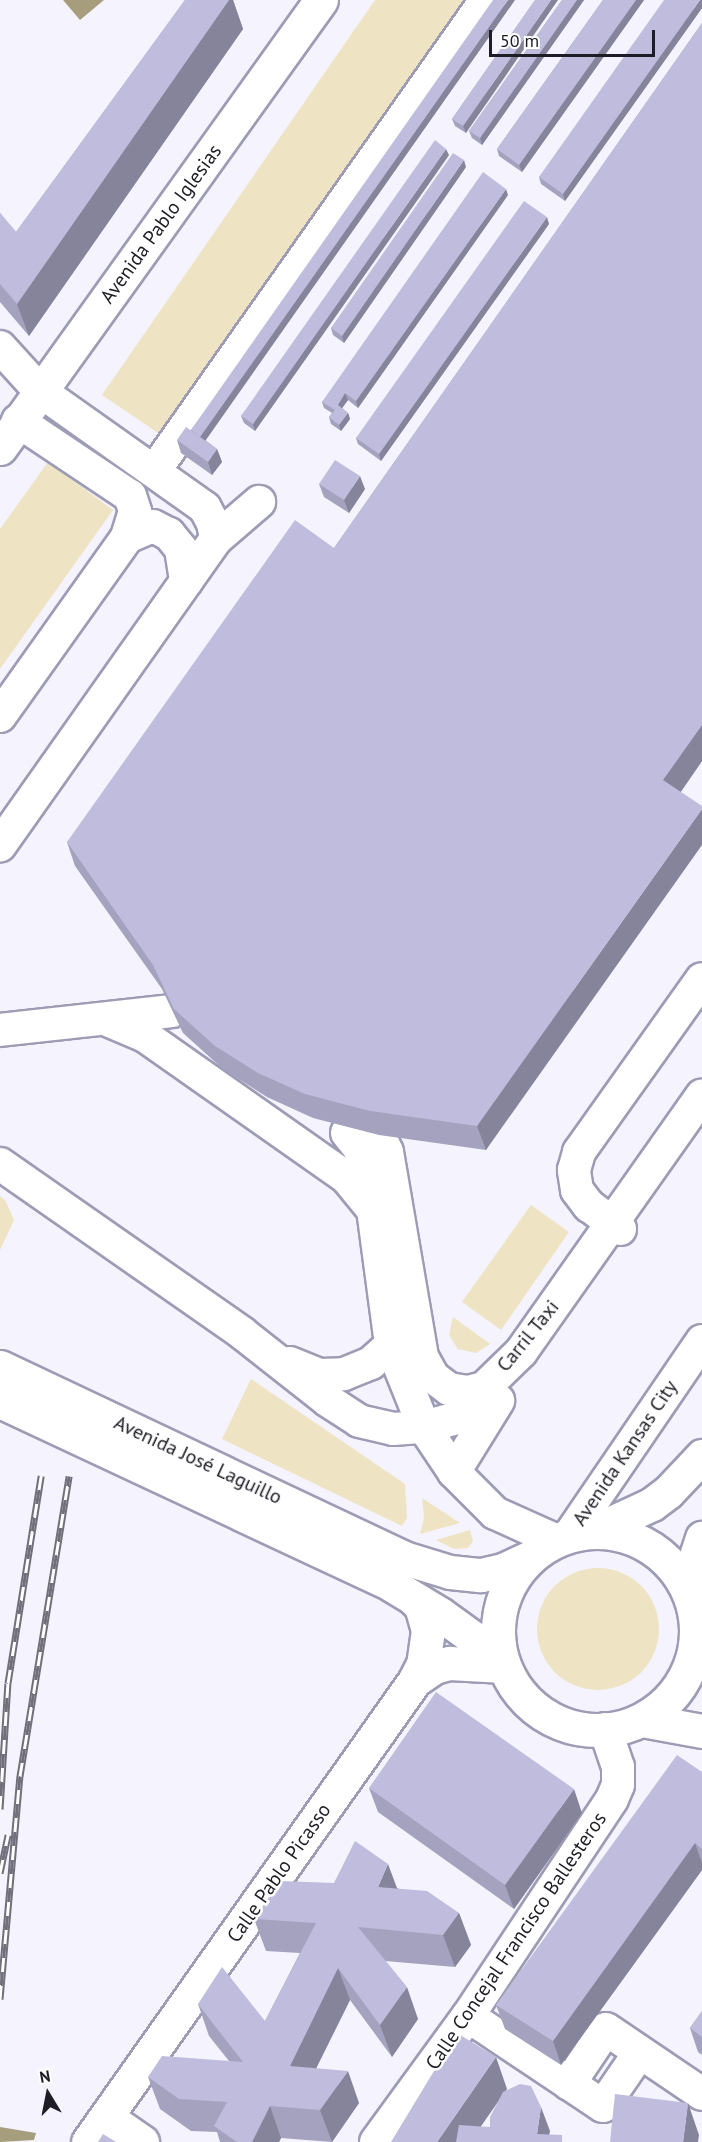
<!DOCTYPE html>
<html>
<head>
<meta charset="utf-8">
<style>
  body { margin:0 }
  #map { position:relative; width:702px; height:2142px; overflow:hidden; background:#f4f3fe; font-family:"PT Sans",sans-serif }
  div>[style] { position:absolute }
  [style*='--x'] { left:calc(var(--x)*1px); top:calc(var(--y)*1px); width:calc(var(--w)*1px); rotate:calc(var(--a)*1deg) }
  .green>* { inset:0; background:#eee4c3 }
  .round { border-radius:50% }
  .water>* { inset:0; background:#a69d7d }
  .roads { filter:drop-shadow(2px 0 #9e9cb5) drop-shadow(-2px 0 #9e9cb5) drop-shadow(0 2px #9e9cb5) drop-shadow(0 -2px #9e9cb5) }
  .minor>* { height:32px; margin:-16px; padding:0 16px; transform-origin:16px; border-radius:16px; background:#fff }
  .major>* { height:33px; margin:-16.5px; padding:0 16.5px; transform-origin:16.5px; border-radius:16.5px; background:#fff }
  .major>.ring { margin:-16.5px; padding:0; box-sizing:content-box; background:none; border:33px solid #fff; border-radius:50% }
  .rail>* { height:7px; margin-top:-3.5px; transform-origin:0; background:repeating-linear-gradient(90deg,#fff 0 14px,#71707a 0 28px); box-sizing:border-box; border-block:2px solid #71707a }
  .wall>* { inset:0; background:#a4a2be }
  .shaded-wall>* { inset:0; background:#86849b }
  .building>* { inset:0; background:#bfbcdd }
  span { translate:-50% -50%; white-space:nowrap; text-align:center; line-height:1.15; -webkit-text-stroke:5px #fff; paint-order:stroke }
  .street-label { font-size:20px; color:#1e1d26 }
  .north { position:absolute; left:18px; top:2064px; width:60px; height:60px; -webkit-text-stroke:4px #fff; paint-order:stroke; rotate:350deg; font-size:16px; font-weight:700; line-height:24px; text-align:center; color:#1e1d26 }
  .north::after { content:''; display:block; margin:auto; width:21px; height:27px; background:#1e1d26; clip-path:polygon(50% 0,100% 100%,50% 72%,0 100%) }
  .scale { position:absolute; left:489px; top:30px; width:166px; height:27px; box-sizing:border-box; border:3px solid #1e1d26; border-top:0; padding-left:8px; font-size:18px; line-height:21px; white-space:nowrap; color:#1e1d26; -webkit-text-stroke:4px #fff; paint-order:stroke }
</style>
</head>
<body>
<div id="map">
  <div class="green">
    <i style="clip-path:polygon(375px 0,476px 0,167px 439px,102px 395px)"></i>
    <i style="clip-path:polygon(48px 462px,113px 510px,0 669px,0 529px)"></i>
    <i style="clip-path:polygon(0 1196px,5px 1200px,14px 1220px,0 1250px)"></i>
    <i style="clip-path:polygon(531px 1205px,569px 1232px,501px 1330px,462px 1302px)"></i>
    <i style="clip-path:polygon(453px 1317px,490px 1344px,476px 1353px,458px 1349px,449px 1335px)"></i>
    <i style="clip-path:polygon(251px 1379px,405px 1484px,407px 1518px,402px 1526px,222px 1439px)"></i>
    <i style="clip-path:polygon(422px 1498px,460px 1523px,420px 1534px,424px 1518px)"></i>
    <i style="clip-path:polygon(470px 1530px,473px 1541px,468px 1548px,454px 1549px,436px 1540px)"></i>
    <i class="round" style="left:537px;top:1568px;width:122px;height:122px"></i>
  </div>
  <div class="water">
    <i style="clip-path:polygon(63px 0,104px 0,80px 20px)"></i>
    <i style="clip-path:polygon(0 2127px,36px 2133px,34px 2140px,0 2142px)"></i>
  </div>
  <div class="roads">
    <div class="minor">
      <i style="--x:0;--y:347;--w:59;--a:47.7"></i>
      <i style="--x:40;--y:391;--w:202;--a:35.3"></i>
      <i style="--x:205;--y:508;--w:17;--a:62"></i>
      <i style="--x:213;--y:523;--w:16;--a:79"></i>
      <i style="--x:216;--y:539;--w:375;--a:125.2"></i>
      <i style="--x:155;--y:470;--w:575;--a:-54.84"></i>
      <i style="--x:127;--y:537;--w:28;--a:-23"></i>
      <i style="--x:153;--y:526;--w:18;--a:27"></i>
      <i style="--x:169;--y:534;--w:19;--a:51"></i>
      <i style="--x:181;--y:549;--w:33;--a:81"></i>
      <i style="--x:216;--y:539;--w:57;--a:-40.7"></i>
      <i style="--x:0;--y:716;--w:219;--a:-54.6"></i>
      <i style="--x:127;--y:537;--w:27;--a:-73"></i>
      <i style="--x:135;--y:511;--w:16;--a:-108"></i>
      <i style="--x:130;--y:496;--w:135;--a:-146.2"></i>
      <i style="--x:105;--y:1019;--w:43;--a:23"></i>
      <i style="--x:145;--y:1036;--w:247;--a:35.1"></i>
      <i style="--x:347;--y:1178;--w:43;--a:50.7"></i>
      <i style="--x:0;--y:1030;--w:173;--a:-6.3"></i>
      <i style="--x:347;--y:1133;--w:19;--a:51"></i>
      <i style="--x:359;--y:1148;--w:26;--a:69"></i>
      <i style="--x:368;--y:1172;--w:175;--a:82.4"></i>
      <i style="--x:391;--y:1345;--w:88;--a:68.1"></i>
      <i style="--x:424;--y:1427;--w:54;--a:56.3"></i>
      <i style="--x:454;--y:1472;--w:58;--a:45"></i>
      <i style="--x:495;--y:1513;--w:66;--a:24.2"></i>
      <i style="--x:381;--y:1139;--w:14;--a:65"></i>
      <i style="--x:387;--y:1152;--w:208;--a:80.3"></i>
      <i style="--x:422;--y:1357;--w:23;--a:61"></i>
      <i style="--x:433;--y:1377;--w:20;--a:37"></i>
      <i style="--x:449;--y:1389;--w:19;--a:9"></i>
      <i style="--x:468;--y:1392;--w:16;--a:-14"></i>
      <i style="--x:484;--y:1388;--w:52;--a:-44.2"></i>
      <i style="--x:521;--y:1352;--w:314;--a:-54.8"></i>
      <i style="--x:0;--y:1164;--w:295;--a:34.9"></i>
      <i style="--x:242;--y:1333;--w:108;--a:38.2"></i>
      <i style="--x:327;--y:1400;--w:38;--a:33"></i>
      <i style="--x:359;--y:1421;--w:35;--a:13"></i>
      <i style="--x:393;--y:1429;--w:31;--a:-4"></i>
      <i style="--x:424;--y:1427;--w:72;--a:-15.4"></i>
      <i style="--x:620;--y:1229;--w:39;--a:-143"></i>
      <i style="--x:589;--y:1206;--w:20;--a:-127"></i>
      <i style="--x:577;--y:1190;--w:20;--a:-99"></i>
      <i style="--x:574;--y:1170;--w:19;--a:-74"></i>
      <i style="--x:579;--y:1152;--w:212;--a:-54.6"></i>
      <i style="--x:290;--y:1363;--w:32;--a:22"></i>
      <i style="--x:320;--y:1375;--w:24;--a:-2"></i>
      <i style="--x:344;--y:1374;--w:29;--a:-22"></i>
      <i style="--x:371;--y:1363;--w:27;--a:-42"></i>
      <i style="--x:454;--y:1472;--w:84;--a:-58.2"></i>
      <i style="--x:569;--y:1536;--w:236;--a:-55.7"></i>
      <i style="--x:468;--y:2016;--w:162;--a:33.7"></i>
      <i style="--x:603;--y:2106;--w:65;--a:-55.6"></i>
      <i style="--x:569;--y:2084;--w:66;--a:-56.1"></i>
      <i style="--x:606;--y:2029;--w:116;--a:34.1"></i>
      <i style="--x:107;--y:2117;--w:44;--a:34.8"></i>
      <i style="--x:376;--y:2142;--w:156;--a:-53.9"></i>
      <i style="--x:468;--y:2016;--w:260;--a:-56.4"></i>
      <i style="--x:612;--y:1799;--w:15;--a:-67"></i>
      <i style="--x:618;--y:1785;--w:18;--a:-90"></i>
      <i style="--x:618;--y:1767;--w:40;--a:-108.9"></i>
    </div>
    <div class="major">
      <i style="--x:0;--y:448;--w:551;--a:-54.38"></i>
      <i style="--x:0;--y:1367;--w:447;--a:25.3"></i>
      <i style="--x:404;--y:1558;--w:48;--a:16.9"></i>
      <i style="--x:450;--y:1572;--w:31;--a:6"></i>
      <i style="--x:481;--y:1575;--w:23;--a:-13"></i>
      <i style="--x:503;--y:1570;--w:29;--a:-25"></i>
      <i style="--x:0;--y:1401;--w:433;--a:25.1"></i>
      <i style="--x:392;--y:1585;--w:56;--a:31.1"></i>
      <i style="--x:440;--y:1614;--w:75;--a:35.8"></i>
      <i class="ring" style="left:498px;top:1532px;width:165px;height:165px"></i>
      <i style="--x:592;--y:1532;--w:66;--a:-25"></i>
      <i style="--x:652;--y:1504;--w:20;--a:-37"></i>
      <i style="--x:668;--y:1492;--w:50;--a:-46.6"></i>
      <i style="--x:413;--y:1598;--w:11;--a:45"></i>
      <i style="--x:421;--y:1606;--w:25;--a:74"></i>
      <i style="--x:428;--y:1630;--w:34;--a:98"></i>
      <i style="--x:423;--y:1664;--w:18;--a:117"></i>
      <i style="--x:693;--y:1603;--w:50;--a:-85.4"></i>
      <i style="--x:697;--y:1553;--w:16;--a:-72"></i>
      <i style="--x:642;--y:1720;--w:61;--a:10.4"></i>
      <i style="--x:88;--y:2142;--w:566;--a:-54.71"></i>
      <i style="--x:415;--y:1680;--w:23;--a:-34"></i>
      <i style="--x:434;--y:1667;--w:16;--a:-15"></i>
      <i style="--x:449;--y:1663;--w:55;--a:3.1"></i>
    </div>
  </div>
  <div class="rail">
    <i style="--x:0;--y:1809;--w:126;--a:-86.4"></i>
    <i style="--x:8;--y:1683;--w:210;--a:-80.9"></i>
    <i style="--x:0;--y:1873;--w:39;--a:-78"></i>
    <i style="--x:0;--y:1999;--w:224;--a:-84.9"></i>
    <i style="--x:20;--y:1776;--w:304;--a:-80.7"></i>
  </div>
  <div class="wall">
    <i style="clip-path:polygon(185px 0,233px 0,243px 29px,29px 336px,0 302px,0 213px,16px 232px)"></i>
    <i style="clip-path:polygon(515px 0,205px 440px,217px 449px,222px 462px,212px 475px,181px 453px,177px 440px,191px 430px)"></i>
    <i style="clip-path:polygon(535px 0,466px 133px,455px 126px,452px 119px)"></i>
    <i style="clip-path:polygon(562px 0,584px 0,482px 145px,472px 138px,469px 131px)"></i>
    <i style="clip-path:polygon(603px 0,644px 0,522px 172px,499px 156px,497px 149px)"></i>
    <i style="clip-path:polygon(702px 0,702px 8px,565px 201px,541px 184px,539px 177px)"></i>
    <i style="clip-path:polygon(702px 23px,702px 761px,681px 792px,486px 1150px,379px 1135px,313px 1118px,267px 1097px,224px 1070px,183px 1033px,162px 989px,75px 866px,67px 842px,334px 548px)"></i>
    <i style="clip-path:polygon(449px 155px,255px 431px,244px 423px,241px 416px)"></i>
    <i style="clip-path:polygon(466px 167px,344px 343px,333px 335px,331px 328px)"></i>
    <i style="clip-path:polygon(508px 195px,358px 408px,348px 400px,342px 408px,348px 413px,350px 419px,341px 431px,331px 424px,329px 417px,332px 413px,324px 408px,322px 402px)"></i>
    <i style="clip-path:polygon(549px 224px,381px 461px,358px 444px,356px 438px)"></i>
    <i style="clip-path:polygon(319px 484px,365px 489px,349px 513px,324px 497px)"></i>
    <i style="clip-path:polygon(702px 1772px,702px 1870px,561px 2065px,505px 2029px,496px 2005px)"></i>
    <i style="clip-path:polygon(369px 1788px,582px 1813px,514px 1909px,378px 1812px)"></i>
    <i style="clip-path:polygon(397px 1888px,459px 1913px,471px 1945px,455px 1967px,385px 1961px,418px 2019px,392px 2057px,350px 2000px,316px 2068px,359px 2103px,332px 2142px,281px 2138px,279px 2142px,220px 2142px,217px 2132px,191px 2131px,160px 2109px,148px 2077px,229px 2061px,209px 2036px,198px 2004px,265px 2021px,300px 1953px,266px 1951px,254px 1919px)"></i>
    <i style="clip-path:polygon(702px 2011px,702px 2055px,698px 2052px,690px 2028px)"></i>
  </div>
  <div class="shaded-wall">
    <i style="clip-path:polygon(229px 0,233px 0,243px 29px,29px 336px,17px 304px)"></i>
    <i style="clip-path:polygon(508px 0,515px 0,201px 447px,198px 440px)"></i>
    <i style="clip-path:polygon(551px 0,558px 0,466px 133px,463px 126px)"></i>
    <i style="clip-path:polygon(577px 0,584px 0,482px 145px,480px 138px)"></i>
    <i style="clip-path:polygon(636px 0,644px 0,522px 172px,519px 165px)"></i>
    <i style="clip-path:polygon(700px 0,702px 0,702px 8px,565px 201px,563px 194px)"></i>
    <i style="clip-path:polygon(446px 149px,449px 155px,255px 431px,253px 424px)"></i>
    <i style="clip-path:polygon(464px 160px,466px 167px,344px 343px,342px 336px)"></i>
    <i style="clip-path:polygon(506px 189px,508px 195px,358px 408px,356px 401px)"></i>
    <i style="clip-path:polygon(547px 217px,549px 224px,381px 461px,379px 454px)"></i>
    <i style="clip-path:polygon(345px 393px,348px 400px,340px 411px,338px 405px)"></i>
    <i style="clip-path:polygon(348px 413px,350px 419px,341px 431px,339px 425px)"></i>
    <i style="clip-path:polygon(217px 449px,222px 462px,212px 475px,208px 462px)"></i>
    <i style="clip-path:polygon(360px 476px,365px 489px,349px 513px,344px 500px)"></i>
    <i style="clip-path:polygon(702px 725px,702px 761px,672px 804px,663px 780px)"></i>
    <i style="clip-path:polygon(702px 809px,702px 845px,486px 1150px,477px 1126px)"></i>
    <i style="clip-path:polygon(574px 1789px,582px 1813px,514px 1909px,505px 1885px)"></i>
    <i style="clip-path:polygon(695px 1843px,702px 1863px,702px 1870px,561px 2065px,553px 2041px)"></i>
    <i style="clip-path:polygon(388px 1864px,400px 1896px,378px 1887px)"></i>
    <i style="clip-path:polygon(459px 1913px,471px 1945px,455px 1967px,443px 1935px)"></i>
    <i style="clip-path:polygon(338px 1968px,350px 2000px,302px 2097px,290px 2066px)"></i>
    <i style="clip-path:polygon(407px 1987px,418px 2019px,392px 2057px,380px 2025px)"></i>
    <i style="clip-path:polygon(496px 2057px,507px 2089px,470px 2142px,437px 2142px)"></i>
    <i style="clip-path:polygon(348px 2071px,359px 2103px,332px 2142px,320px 2110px)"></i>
    <i style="clip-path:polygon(688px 2103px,699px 2135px,698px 2142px,683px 2142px)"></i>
    <i style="clip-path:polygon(270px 2106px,281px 2138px,279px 2142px,252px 2142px)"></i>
    <i style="clip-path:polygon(541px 2107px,550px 2131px,548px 2142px,537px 2134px)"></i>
  </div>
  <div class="building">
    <i style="clip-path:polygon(185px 0,229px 0,17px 304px,0 284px,0 213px,16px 232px)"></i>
    <i style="clip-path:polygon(493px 0,508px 0,200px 437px,191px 430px)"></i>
    <i style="clip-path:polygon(535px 0,551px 0,463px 126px,452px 119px)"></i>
    <i style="clip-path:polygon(562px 0,577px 0,480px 138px,469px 131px)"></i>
    <i style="clip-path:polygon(603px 0,636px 0,519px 165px,497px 149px)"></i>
    <i style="clip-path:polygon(664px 0,700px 0,563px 194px,539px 177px)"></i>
    <i style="clip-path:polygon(702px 23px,702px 725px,663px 780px,702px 806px,702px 809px,477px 1126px,370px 1111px,305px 1094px,258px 1073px,215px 1046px,174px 1009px,153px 965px,67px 842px,295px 520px,334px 548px)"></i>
    <i style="clip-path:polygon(435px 140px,446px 149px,253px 424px,241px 416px)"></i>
    <i style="clip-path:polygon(453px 153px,464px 160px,342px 336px,331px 328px)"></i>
    <i style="clip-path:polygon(483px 172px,506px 189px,356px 401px,345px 393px,338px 405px,348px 413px,339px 425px,329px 417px,335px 410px,322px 402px)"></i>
    <i style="clip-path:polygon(524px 201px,547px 217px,379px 454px,356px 438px)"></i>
    <i style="clip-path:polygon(186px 427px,217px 449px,208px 462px,177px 440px)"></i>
    <i style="clip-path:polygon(335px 460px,360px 476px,344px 500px,319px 484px)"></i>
    <i style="clip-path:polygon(436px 1692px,574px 1789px,505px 1885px,369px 1788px)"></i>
    <i style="clip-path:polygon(677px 1755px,702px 1772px,702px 1849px,695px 1843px,553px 2041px,496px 2005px)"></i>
    <i style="clip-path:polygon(355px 1841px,388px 1864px,378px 1887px,427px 1891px,459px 1913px,443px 1935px,358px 1927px,407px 1987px,380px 2025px,338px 1968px,290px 2066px,348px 2071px,320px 2110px,270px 2106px,252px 2142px,237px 2142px,214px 2126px,227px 2102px,179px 2099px,148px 2077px,162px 2056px,243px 2062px,198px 2004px,222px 1967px,265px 2021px,316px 1923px,254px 1919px,280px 1881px,334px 1883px)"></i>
    <i style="clip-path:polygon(702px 2011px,702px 2037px,690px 2028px)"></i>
    <i style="clip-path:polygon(457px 2033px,496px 2057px,437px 2142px,391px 2142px)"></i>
    <i style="clip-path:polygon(520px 2084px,531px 2086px,541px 2107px,537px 2134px,562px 2135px,562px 2142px,456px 2142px,459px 2125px,490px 2127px,490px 2117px,503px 2092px)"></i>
    <i style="clip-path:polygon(615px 2094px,688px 2103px,683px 2142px,610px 2142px)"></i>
    <i style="clip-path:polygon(103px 2134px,116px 2142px,98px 2142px)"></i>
  </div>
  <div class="street-label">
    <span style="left:161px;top:224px;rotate:-54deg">Avenida Pablo Iglesias</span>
    <span style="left:528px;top:1336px;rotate:-51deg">Carril Taxi</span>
    <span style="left:625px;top:1453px;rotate:-56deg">Avenida Kansas City</span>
    <span style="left:198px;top:1460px;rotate:25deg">Avenida José Laguillo</span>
    <span style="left:279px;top:1873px;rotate:-55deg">Calle Pablo Picasso</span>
    <span style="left:516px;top:1941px;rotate:-56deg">Calle Concejal Francisco Ballesteros</span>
  </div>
  <div class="north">N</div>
  <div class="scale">50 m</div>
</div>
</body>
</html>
